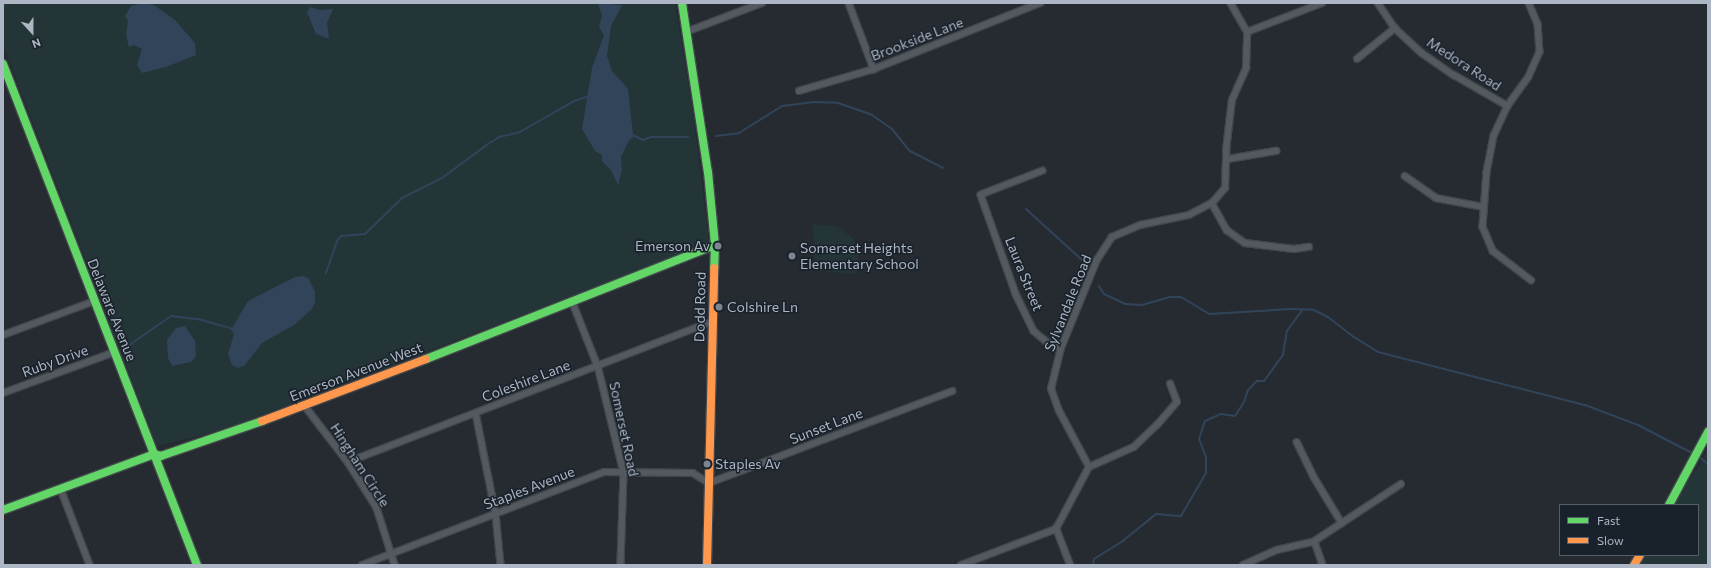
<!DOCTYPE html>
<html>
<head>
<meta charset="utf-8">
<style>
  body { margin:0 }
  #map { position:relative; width:1711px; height:568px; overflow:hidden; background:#252b31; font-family:Commissioner,sans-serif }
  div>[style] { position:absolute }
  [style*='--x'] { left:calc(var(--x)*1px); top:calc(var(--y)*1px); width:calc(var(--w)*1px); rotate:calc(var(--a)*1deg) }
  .green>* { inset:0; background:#233537 }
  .water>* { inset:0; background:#32445a }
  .stream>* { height:2px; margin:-1px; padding:0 1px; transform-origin:1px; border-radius:1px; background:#32445a }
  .roads { filter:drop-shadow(1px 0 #42474c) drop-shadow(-1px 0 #42474c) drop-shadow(0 1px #42474c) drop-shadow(0 -1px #42474c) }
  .street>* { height:5.5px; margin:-2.75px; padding:0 2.75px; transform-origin:2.75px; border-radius:2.75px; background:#545960 }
  .fast>* { height:8px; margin:-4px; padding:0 4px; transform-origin:4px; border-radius:4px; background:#63d668 }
  .slow>* { height:8px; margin:-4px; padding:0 4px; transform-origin:4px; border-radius:4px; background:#ff974d }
  .dots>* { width:11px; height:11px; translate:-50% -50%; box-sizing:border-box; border:2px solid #19212b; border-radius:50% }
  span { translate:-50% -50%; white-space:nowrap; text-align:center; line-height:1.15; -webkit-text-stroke:3px #19212b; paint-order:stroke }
  .street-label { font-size:14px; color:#adb6c4 }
  .poi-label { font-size:14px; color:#adb6c4 }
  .right { translate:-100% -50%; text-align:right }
  .left { translate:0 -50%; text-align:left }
  .frame { position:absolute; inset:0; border:4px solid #adb6c4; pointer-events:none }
  .legend { position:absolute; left:1559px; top:504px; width:140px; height:52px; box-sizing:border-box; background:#19212b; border:1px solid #545d68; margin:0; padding:5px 7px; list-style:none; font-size:12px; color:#adb6c4 }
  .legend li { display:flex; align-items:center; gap:8px; height:20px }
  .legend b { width:20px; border:1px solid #545d68 }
  .north { position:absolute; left:12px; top:12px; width:40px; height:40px; -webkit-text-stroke:3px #19212b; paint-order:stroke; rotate:159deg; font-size:11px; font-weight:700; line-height:16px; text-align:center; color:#adb6c4 }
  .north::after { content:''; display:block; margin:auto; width:14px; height:18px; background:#adb6c4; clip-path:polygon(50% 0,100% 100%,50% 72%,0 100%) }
</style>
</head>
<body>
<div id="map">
  <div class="green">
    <i style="clip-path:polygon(3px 3px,675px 3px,694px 120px,709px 243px,223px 430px,157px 446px,3px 45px)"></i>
    <i style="clip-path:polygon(813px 224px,837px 226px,853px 238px,858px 255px,857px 274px,819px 271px,815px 267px)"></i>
    <i style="clip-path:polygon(1708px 448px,1708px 565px,1627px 565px,1635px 555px,1698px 555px,1698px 505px,1671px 505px,1699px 466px)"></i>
  </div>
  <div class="water">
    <i style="clip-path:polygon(143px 3px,154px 5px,175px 20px,195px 43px,196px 55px,166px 67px,142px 73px,137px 65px,142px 49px,134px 45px,129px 47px,126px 35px,128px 21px,125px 16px,131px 6px)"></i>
    <i style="clip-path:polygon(598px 3px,622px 5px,611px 26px,607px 56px,612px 71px,628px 89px,633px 134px,635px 135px,628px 142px,621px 157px,622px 170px,618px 185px,611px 170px,602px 161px,602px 155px,595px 151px,582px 129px,592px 68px,604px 35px,599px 27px,602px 16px)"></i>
    <i style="clip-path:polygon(310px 7px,320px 10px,333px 9px,327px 23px,329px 39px,316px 34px,307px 12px)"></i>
    <i style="clip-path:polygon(303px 276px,308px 278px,315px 291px,315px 302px,312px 309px,294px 325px,262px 343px,244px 366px,238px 368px,232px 365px,228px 354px,234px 334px,231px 330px,248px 301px,295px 277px)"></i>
    <i style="clip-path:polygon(185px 326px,195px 341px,196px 356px,191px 362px,172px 366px,168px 358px,167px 340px,176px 328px)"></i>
  </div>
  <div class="stream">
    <i style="--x:633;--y:135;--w:11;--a:27"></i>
    <i style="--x:643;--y:140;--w:9;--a:-21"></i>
    <i style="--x:651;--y:137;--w:37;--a:0"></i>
    <i style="--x:716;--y:136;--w:23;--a:-7"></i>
    <i style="--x:739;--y:133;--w:51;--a:-32.1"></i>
    <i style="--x:782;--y:106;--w:32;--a:-7"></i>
    <i style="--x:814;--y:102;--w:24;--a:2"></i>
    <i style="--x:838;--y:103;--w:36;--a:19"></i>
    <i style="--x:872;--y:115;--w:24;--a:35"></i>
    <i style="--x:892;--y:129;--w:28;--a:51"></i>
    <i style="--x:910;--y:151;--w:37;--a:27"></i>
    <i style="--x:1026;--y:209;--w:76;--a:42.3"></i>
    <i style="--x:326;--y:273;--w:34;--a:-71"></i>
    <i style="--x:337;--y:241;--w:6;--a:-51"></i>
    <i style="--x:341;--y:236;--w:24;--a:-5"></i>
    <i style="--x:365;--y:234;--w:52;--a:-44.2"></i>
    <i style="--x:402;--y:198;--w:45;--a:-26.6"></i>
    <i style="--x:442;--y:178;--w:57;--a:-36.5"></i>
    <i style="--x:488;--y:144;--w:13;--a:-32"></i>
    <i style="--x:499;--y:137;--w:22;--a:-13"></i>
    <i style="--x:520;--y:132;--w:62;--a:-29.9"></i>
    <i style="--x:574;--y:101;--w:16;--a:-18"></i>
    <i style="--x:1099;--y:286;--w:9;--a:58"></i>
    <i style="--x:1104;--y:294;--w:23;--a:25"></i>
    <i style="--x:1125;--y:304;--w:17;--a:3"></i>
    <i style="--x:1142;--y:305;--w:29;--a:-16"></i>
    <i style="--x:1170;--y:297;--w:11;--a:0"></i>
    <i style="--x:1181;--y:297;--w:33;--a:31"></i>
    <i style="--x:1209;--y:314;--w:81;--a:-3.5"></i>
    <i style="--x:1290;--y:309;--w:24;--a:2"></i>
    <i style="--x:1314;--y:310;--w:16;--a:27"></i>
    <i style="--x:1328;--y:317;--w:33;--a:38"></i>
    <i style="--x:1354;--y:337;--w:28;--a:32"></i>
    <i style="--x:1378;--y:352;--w:214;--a:14.4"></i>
    <i style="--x:1585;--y:405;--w:57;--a:20.7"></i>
    <i style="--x:1638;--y:425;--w:63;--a:27.4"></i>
    <i style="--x:125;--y:348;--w:56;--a:-34.8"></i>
    <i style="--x:171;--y:316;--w:31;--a:7"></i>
    <i style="--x:202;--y:320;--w:33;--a:16"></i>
    <i style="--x:1698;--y:456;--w:13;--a:39"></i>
    <i style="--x:1093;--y:565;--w:6;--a:-81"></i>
    <i style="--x:1094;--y:559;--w:36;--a:-32"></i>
    <i style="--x:1124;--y:540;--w:41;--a:-39.1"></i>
    <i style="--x:1156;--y:514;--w:25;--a:5"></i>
    <i style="--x:1181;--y:516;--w:50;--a:-59.8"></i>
    <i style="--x:1206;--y:473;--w:16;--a:-90"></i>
    <i style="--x:1206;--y:457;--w:19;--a:-111"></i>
    <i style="--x:1199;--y:439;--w:19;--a:-72"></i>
    <i style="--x:1205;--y:421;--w:17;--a:-24"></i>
    <i style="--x:1221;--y:414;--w:14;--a:8"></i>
    <i style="--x:1235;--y:416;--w:17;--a:-57"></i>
    <i style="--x:1244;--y:402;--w:13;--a:-72"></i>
    <i style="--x:1248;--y:390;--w:13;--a:-45"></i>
    <i style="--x:1257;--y:381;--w:7;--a:0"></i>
    <i style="--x:1264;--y:381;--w:32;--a:-54"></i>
    <i style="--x:1283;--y:355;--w:24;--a:-81"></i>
    <i style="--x:1287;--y:331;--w:27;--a:-54"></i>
  </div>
  <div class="roads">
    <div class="street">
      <i style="--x:849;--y:3;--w:71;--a:69.3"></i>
      <i style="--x:1378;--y:3;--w:30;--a:56"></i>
      <i style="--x:1395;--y:28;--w:37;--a:43"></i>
      <i style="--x:1422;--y:53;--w:39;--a:35"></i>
      <i style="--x:1454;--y:75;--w:62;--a:29.9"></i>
      <i style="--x:1529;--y:3;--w:23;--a:67"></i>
      <i style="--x:1538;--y:24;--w:28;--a:86"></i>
      <i style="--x:1540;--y:52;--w:27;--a:114"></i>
      <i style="--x:1529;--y:77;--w:36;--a:126"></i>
      <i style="--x:1508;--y:106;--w:33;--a:115"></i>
      <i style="--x:1494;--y:136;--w:37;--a:101"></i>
      <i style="--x:1487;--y:172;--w:55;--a:94.2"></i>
      <i style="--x:1483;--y:227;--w:26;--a:67"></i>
      <i style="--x:1493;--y:251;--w:48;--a:37.3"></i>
      <i style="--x:686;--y:32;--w:81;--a:-20.9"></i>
      <i style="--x:1247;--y:32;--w:80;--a:-21.1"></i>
      <i style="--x:1357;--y:59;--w:49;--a:-39.2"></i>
      <i style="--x:799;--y:91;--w:78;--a:-16.3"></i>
      <i style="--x:874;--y:69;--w:179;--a:-21.7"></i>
      <i style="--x:1228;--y:159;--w:49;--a:-9.5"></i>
      <i style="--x:1043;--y:171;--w:66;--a:158.8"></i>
      <i style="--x:981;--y:195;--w:105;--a:70.5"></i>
      <i style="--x:1016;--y:294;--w:41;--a:64.1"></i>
      <i style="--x:1034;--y:331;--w:17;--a:40"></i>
      <i style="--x:1047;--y:342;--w:15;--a:23"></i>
      <i style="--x:1405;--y:176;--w:38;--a:35"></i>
      <i style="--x:1436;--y:198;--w:49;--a:10.6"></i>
      <i style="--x:1212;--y:203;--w:31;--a:61"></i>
      <i style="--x:1227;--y:230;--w:22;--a:36"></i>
      <i style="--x:1245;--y:243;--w:49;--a:7"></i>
      <i style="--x:1294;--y:249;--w:15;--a:-8"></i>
      <i style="--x:573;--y:303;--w:68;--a:68.4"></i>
      <i style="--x:598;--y:366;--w:110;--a:76.3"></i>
      <i style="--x:624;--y:473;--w:92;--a:91.9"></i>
      <i style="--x:3;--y:335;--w:98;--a:-20.3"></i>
      <i style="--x:3;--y:393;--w:119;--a:-20.1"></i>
      <i style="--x:305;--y:406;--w:71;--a:52.5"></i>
      <i style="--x:348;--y:462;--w:54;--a:57.8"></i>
      <i style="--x:377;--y:508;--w:60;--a:72.5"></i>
      <i style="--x:476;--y:413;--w:103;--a:78.8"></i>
      <i style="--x:496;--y:514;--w:51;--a:84.4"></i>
      <i style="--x:1297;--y:442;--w:39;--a:64"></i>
      <i style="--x:1314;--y:477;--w:54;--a:58.7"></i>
      <i style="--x:348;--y:462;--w:391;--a:-21.1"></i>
      <i style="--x:1089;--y:467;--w:64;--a:-118.2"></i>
      <i style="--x:1059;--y:411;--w:23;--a:-110"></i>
      <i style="--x:1051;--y:389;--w:42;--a:-76.3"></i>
      <i style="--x:1061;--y:348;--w:95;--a:-67.8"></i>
      <i style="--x:1097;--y:260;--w:27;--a:-57"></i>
      <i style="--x:1112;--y:237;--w:30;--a:-23"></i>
      <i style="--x:1140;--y:225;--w:50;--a:-11.5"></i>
      <i style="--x:1189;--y:215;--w:26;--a:-28"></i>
      <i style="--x:1212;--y:203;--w:20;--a:-49"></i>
      <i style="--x:1225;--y:188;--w:38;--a:-88"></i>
      <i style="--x:1226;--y:150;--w:50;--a:-83.2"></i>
      <i style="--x:1232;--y:100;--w:35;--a:-66"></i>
      <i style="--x:1246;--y:68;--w:36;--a:-88"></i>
      <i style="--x:1247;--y:32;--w:34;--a:-120"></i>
      <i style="--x:1089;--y:467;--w:49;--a:-24"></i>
      <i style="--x:1134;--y:447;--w:32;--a:-44"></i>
      <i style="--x:1157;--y:425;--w:30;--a:-49"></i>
      <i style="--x:1177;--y:402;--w:19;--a:-111"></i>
      <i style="--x:61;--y:489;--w:81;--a:69.1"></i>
      <i style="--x:1313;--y:542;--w:2;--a:0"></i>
      <i style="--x:1315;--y:542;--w:24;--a:71"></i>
      <i style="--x:362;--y:565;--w:259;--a:-21"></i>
      <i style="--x:604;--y:472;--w:89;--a:0.6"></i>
      <i style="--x:693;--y:473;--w:19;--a:32"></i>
      <i style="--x:709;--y:483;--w:260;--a:-20.7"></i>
      <i style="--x:961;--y:565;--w:102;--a:-20.8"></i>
      <i style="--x:1070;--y:565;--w:39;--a:-111"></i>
      <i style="--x:1056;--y:529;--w:70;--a:-62"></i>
      <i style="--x:1243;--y:565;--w:37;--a:-24"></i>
      <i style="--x:1277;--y:550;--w:37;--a:-13"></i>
      <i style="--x:1313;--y:542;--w:105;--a:-33.4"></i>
    </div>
    <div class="fast">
      <i style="--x:682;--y:3;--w:171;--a:81.3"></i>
      <i style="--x:708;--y:172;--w:73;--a:84.5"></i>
      <i style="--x:715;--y:245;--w:23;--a:92"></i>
      <i style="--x:3;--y:64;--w:537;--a:68.83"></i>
      <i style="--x:426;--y:359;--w:311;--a:-21.5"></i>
      <i style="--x:1669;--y:505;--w:83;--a:-61.9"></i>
      <i style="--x:3;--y:510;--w:161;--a:-20.3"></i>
      <i style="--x:154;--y:454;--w:7;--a:16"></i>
      <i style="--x:161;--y:456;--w:107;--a:-19.1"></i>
    </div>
    <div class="slow">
      <i style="--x:262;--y:421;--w:175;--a:-20.7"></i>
      <i style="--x:707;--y:565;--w:297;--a:-88.6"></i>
      <i style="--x:1634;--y:565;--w:12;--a:-59"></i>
    </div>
  </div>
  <div class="dots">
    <i style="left:718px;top:246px;background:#7d8591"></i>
    <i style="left:792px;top:256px;background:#7d8591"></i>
    <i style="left:719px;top:307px;background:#7d8591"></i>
    <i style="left:707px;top:464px;background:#7d8591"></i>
  </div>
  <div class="street-label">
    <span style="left:917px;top:39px;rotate:-21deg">Brookside Lane</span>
    <span style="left:1464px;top:64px;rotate:33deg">Medora Road</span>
    <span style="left:1024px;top:274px;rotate:68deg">Laura Street</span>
    <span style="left:1068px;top:303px;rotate:-68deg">Sylvandale Road</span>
    <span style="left:700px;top:307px;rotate:-89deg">Dodd Road</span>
    <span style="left:112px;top:310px;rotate:68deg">Delaware Avenue</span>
    <span style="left:55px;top:361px;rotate:-20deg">Ruby Drive</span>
    <span style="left:356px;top:372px;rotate:-21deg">Emerson Avenue West</span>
    <span style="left:526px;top:381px;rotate:-21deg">Coleshire Lane</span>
    <span style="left:826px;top:426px;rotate:-21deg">Sunset Lane</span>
    <span style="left:624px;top:429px;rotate:78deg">Somerset Road</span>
    <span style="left:360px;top:465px;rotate:57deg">Hingham Circle</span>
    <span style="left:529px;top:488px;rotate:-21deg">Staples Avenue</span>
  </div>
  <div class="poi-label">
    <span class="right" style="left:710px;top:246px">Emerson Av</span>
    <span class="left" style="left:800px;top:256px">Somerset Heights<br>Elementary School</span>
    <span class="left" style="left:727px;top:307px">Colshire Ln</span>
    <span class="left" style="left:715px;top:464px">Staples Av</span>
  </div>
  <div class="frame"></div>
  <ul class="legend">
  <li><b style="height:5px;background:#63d668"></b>Fast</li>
  <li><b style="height:5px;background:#ff974d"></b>Slow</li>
  </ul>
  <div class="north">N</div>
</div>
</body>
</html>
